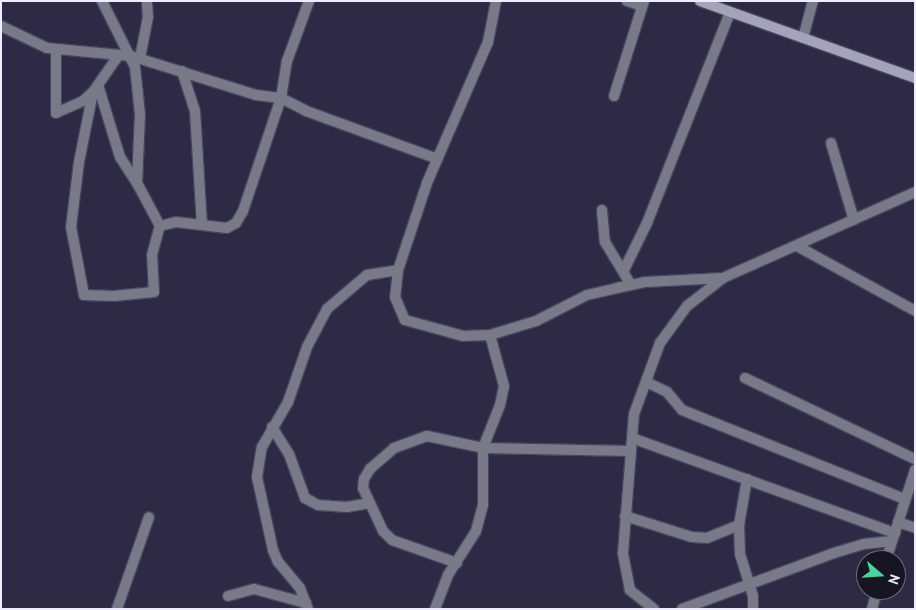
<!DOCTYPE html>
<html>
<head>
<meta charset="utf-8">
<style>
  body { margin:0 }
  #map { position:relative; width:916px; height:610px; overflow:hidden; background:#2e2a45; font-family:"PT Sans",sans-serif }
  div>[style] { position:absolute }
  [style*='--x'] { left:calc(var(--x)*1px); top:calc(var(--y)*1px); width:calc(var(--w)*1px); rotate:calc(var(--a)*1deg) }
  .roads { filter:drop-shadow(1px 0 #49455f) drop-shadow(-1px 0 #49455f) drop-shadow(0 1px #49455f) drop-shadow(0 -1px #49455f) }
  .street>* { height:10px; margin:-5px; padding:0 5px; transform-origin:5px; border-radius:5px; background:#7a7987 }
  .secondary>* { height:10px; margin:-5px; padding:0 5px; transform-origin:5px; border-radius:5px; background:#a5a3ba }
  span { translate:-50% -50%; white-space:nowrap; text-align:center; line-height:1.15; -webkit-text-stroke:4.5px #161521; paint-order:stroke }
  .frame { position:absolute; inset:0; border:2px solid #eeecfe; pointer-events:none }
  .north { position:absolute; left:856px; top:550px; width:50px; height:50px; box-sizing:border-box; background:#161521; border:1px solid #6c6b79; border-radius:50%; rotate:109deg; font-size:14px; font-weight:700; line-height:20px; text-align:center; color:#eeecfe }
  .north::after { content:''; display:block; margin:auto; width:18px; height:22px; background:#48d49d; clip-path:polygon(50% 0,100% 100%,50% 72%,0 100%) }
</style>
</head>
<body>
<div id="map">
  <div class="roads">
    <div class="street">
      <i style="--x:496;--y:1;--w:42;--a:101"></i>
      <i style="--x:488;--y:42;--w:154;--a:113.4"></i>
      <i style="--x:427;--y:183;--w:92;--a:108.4"></i>
      <i style="--x:398;--y:270;--w:27;--a:96"></i>
      <i style="--x:395;--y:297;--w:25;--a:67"></i>
      <i style="--x:405;--y:320;--w:60;--a:15.4"></i>
      <i style="--x:463;--y:336;--w:27;--a:-2"></i>
      <i style="--x:490;--y:335;--w:48;--a:-16.9"></i>
      <i style="--x:536;--y:321;--w:57;--a:-27"></i>
      <i style="--x:587;--y:295;--w:31;--a:-13"></i>
      <i style="--x:617;--y:288;--w:29;--a:-12"></i>
      <i style="--x:645;--y:282;--w:78;--a:-2.9"></i>
      <i style="--x:627;--y:1;--w:16;--a:18"></i>
      <i style="--x:1;--y:26;--w:51;--a:25.6"></i>
      <i style="--x:47;--y:48;--w:84;--a:5.4"></i>
      <i style="--x:131;--y:56;--w:131;--a:17.3"></i>
      <i style="--x:256;--y:95;--w:25;--a:7"></i>
      <i style="--x:281;--y:98;--w:28;--a:27"></i>
      <i style="--x:306;--y:111;--w:140;--a:20"></i>
      <i style="--x:803;--y:38;--w:38;--a:-75"></i>
      <i style="--x:56;--y:50;--w:63;--a:90"></i>
      <i style="--x:56;--y:113;--w:30;--a:-24"></i>
      <i style="--x:83;--y:101;--w:13;--a:-42"></i>
      <i style="--x:93;--y:92;--w:44;--a:-55.2"></i>
      <i style="--x:140;--y:58;--w:42;--a:-79"></i>
      <i style="--x:148;--y:17;--w:16;--a:-94"></i>
      <i style="--x:182;--y:71;--w:42;--a:72"></i>
      <i style="--x:195;--y:111;--w:114;--a:86.5"></i>
      <i style="--x:98;--y:85;--w:75;--a:73"></i>
      <i style="--x:120;--y:157;--w:31;--a:57"></i>
      <i style="--x:137;--y:183;--w:69;--a:-87.5"></i>
      <i style="--x:140;--y:114;--w:47;--a:-96.1"></i>
      <i style="--x:135;--y:67;--w:74;--a:-116.6"></i>
      <i style="--x:93;--y:92;--w:71;--a:101.3"></i>
      <i style="--x:79;--y:162;--w:65;--a:97"></i>
      <i style="--x:71;--y:227;--w:69;--a:79.2"></i>
      <i style="--x:84;--y:295;--w:30;--a:2"></i>
      <i style="--x:114;--y:296;--w:40;--a:-5.7"></i>
      <i style="--x:154;--y:292;--w:37;--a:-93"></i>
      <i style="--x:152;--y:255;--w:30;--a:-75"></i>
      <i style="--x:160;--y:226;--w:49;--a:-118.1"></i>
      <i style="--x:614;--y:96;--w:100;--a:-72.5"></i>
      <i style="--x:831;--y:143;--w:80;--a:73.4"></i>
      <i style="--x:602;--y:210;--w:32;--a:85"></i>
      <i style="--x:605;--y:242;--w:50;--a:58.8"></i>
      <i style="--x:160;--y:226;--w:16;--a:-14"></i>
      <i style="--x:176;--y:222;--w:51;--a:6.7"></i>
      <i style="--x:227;--y:228;--w:10;--a:-29"></i>
      <i style="--x:236;--y:223;--w:14;--a:-60"></i>
      <i style="--x:243;--y:211;--w:119;--a:-71.4"></i>
      <i style="--x:281;--y:98;--w:37;--a:-81"></i>
      <i style="--x:287;--y:61;--w:64;--a:-69.9"></i>
      <i style="--x:797;--y:246;--w:135;--a:28.8"></i>
      <i style="--x:624;--y:270;--w:52;--a:-63.9"></i>
      <i style="--x:647;--y:223;--w:227;--a:-68.5"></i>
      <i style="--x:745;--y:378;--w:188;--a:25.5"></i>
      <i style="--x:646;--y:382;--w:23;--a:25"></i>
      <i style="--x:667;--y:392;--w:23;--a:50"></i>
      <i style="--x:682;--y:410;--w:240;--a:21.8"></i>
      <i style="--x:272;--y:427;--w:32;--a:58"></i>
      <i style="--x:289;--y:454;--w:47;--a:70"></i>
      <i style="--x:305;--y:498;--w:15;--a:28"></i>
      <i style="--x:318;--y:505;--w:29;--a:4"></i>
      <i style="--x:347;--y:507;--w:23;--a:-10"></i>
      <i style="--x:632;--y:438;--w:280;--a:19.9"></i>
      <i style="--x:747;--y:479;--w:47;--a:99.9"></i>
      <i style="--x:739;--y:525;--w:29;--a:88"></i>
      <i style="--x:740;--y:554;--w:44;--a:72.8"></i>
      <i style="--x:753;--y:596;--w:13;--a:90"></i>
      <i style="--x:625;--y:516;--w:70;--a:17.4"></i>
      <i style="--x:692;--y:537;--w:15;--a:4"></i>
      <i style="--x:707;--y:538;--w:35;--a:-22"></i>
      <i style="--x:898;--y:522;--w:18;--a:19"></i>
      <i style="--x:886;--y:560;--w:95;--a:-72.1"></i>
      <i style="--x:457;--y:563;--w:69;--a:-160.5"></i>
      <i style="--x:392;--y:540;--w:13;--a:-135"></i>
      <i style="--x:383;--y:531;--w:47;--a:-114.9"></i>
      <i style="--x:363;--y:488;--w:9;--a:-84"></i>
      <i style="--x:364;--y:479;--w:12;--a:-59"></i>
      <i style="--x:370;--y:469;--w:32;--a:-41"></i>
      <i style="--x:394;--y:448;--w:35;--a:-20"></i>
      <i style="--x:427;--y:436;--w:57;--a:12.1"></i>
      <i style="--x:483;--y:448;--w:147;--a:1.2"></i>
      <i style="--x:228;--y:596;--w:27;--a:-15"></i>
      <i style="--x:254;--y:589;--w:54;--a:15.1"></i>
      <i style="--x:117;--y:609;--w:97;--a:-70.8"></i>
      <i style="--x:308;--y:609;--w:22;--a:-111"></i>
      <i style="--x:300;--y:588;--w:34;--a:-130"></i>
      <i style="--x:278;--y:562;--w:13;--a:-113"></i>
      <i style="--x:273;--y:550;--w:75;--a:-102.4"></i>
      <i style="--x:257;--y:477;--w:30;--a:-81"></i>
      <i style="--x:262;--y:447;--w:52;--a:-60"></i>
      <i style="--x:288;--y:402;--w:58;--a:-70.9"></i>
      <i style="--x:307;--y:347;--w:43;--a:-62.2"></i>
      <i style="--x:327;--y:309;--w:52;--a:-40.4"></i>
      <i style="--x:367;--y:275;--w:31;--a:-9"></i>
      <i style="--x:435;--y:609;--w:36;--a:-69"></i>
      <i style="--x:448;--y:575;--w:52;--a:-57.5"></i>
      <i style="--x:476;--y:531;--w:27;--a:-75"></i>
      <i style="--x:483;--y:505;--w:57;--a:-90"></i>
      <i style="--x:483;--y:448;--w:46;--a:-68.4"></i>
      <i style="--x:500;--y:405;--w:19;--a:-78"></i>
      <i style="--x:504;--y:386;--w:53;--a:-105.4"></i>
      <i style="--x:654;--y:609;--w:31;--a:-142"></i>
      <i style="--x:630;--y:590;--w:38;--a:-101"></i>
      <i style="--x:623;--y:553;--w:139;--a:-85.5"></i>
      <i style="--x:634;--y:414;--w:76;--a:-69.9"></i>
      <i style="--x:660;--y:343;--w:46;--a:-53.9"></i>
      <i style="--x:687;--y:306;--w:46;--a:-37.9"></i>
      <i style="--x:723;--y:278;--w:210;--a:-24.1"></i>
      <i style="--x:682;--y:609;--w:162;--a:-20.2"></i>
      <i style="--x:834;--y:553;--w:31;--a:-17"></i>
      <i style="--x:864;--y:544;--w:28;--a:-6"></i>
      <i style="--x:872;--y:609;--w:20;--a:-75"></i>
    </div>
    <div class="secondary">
      <i style="--x:700;--y:1;--w:228;--a:19.7"></i>
    </div>
  </div>
  <div class="frame"></div>
  <div class="north">N</div>
</div>
</body>
</html>
